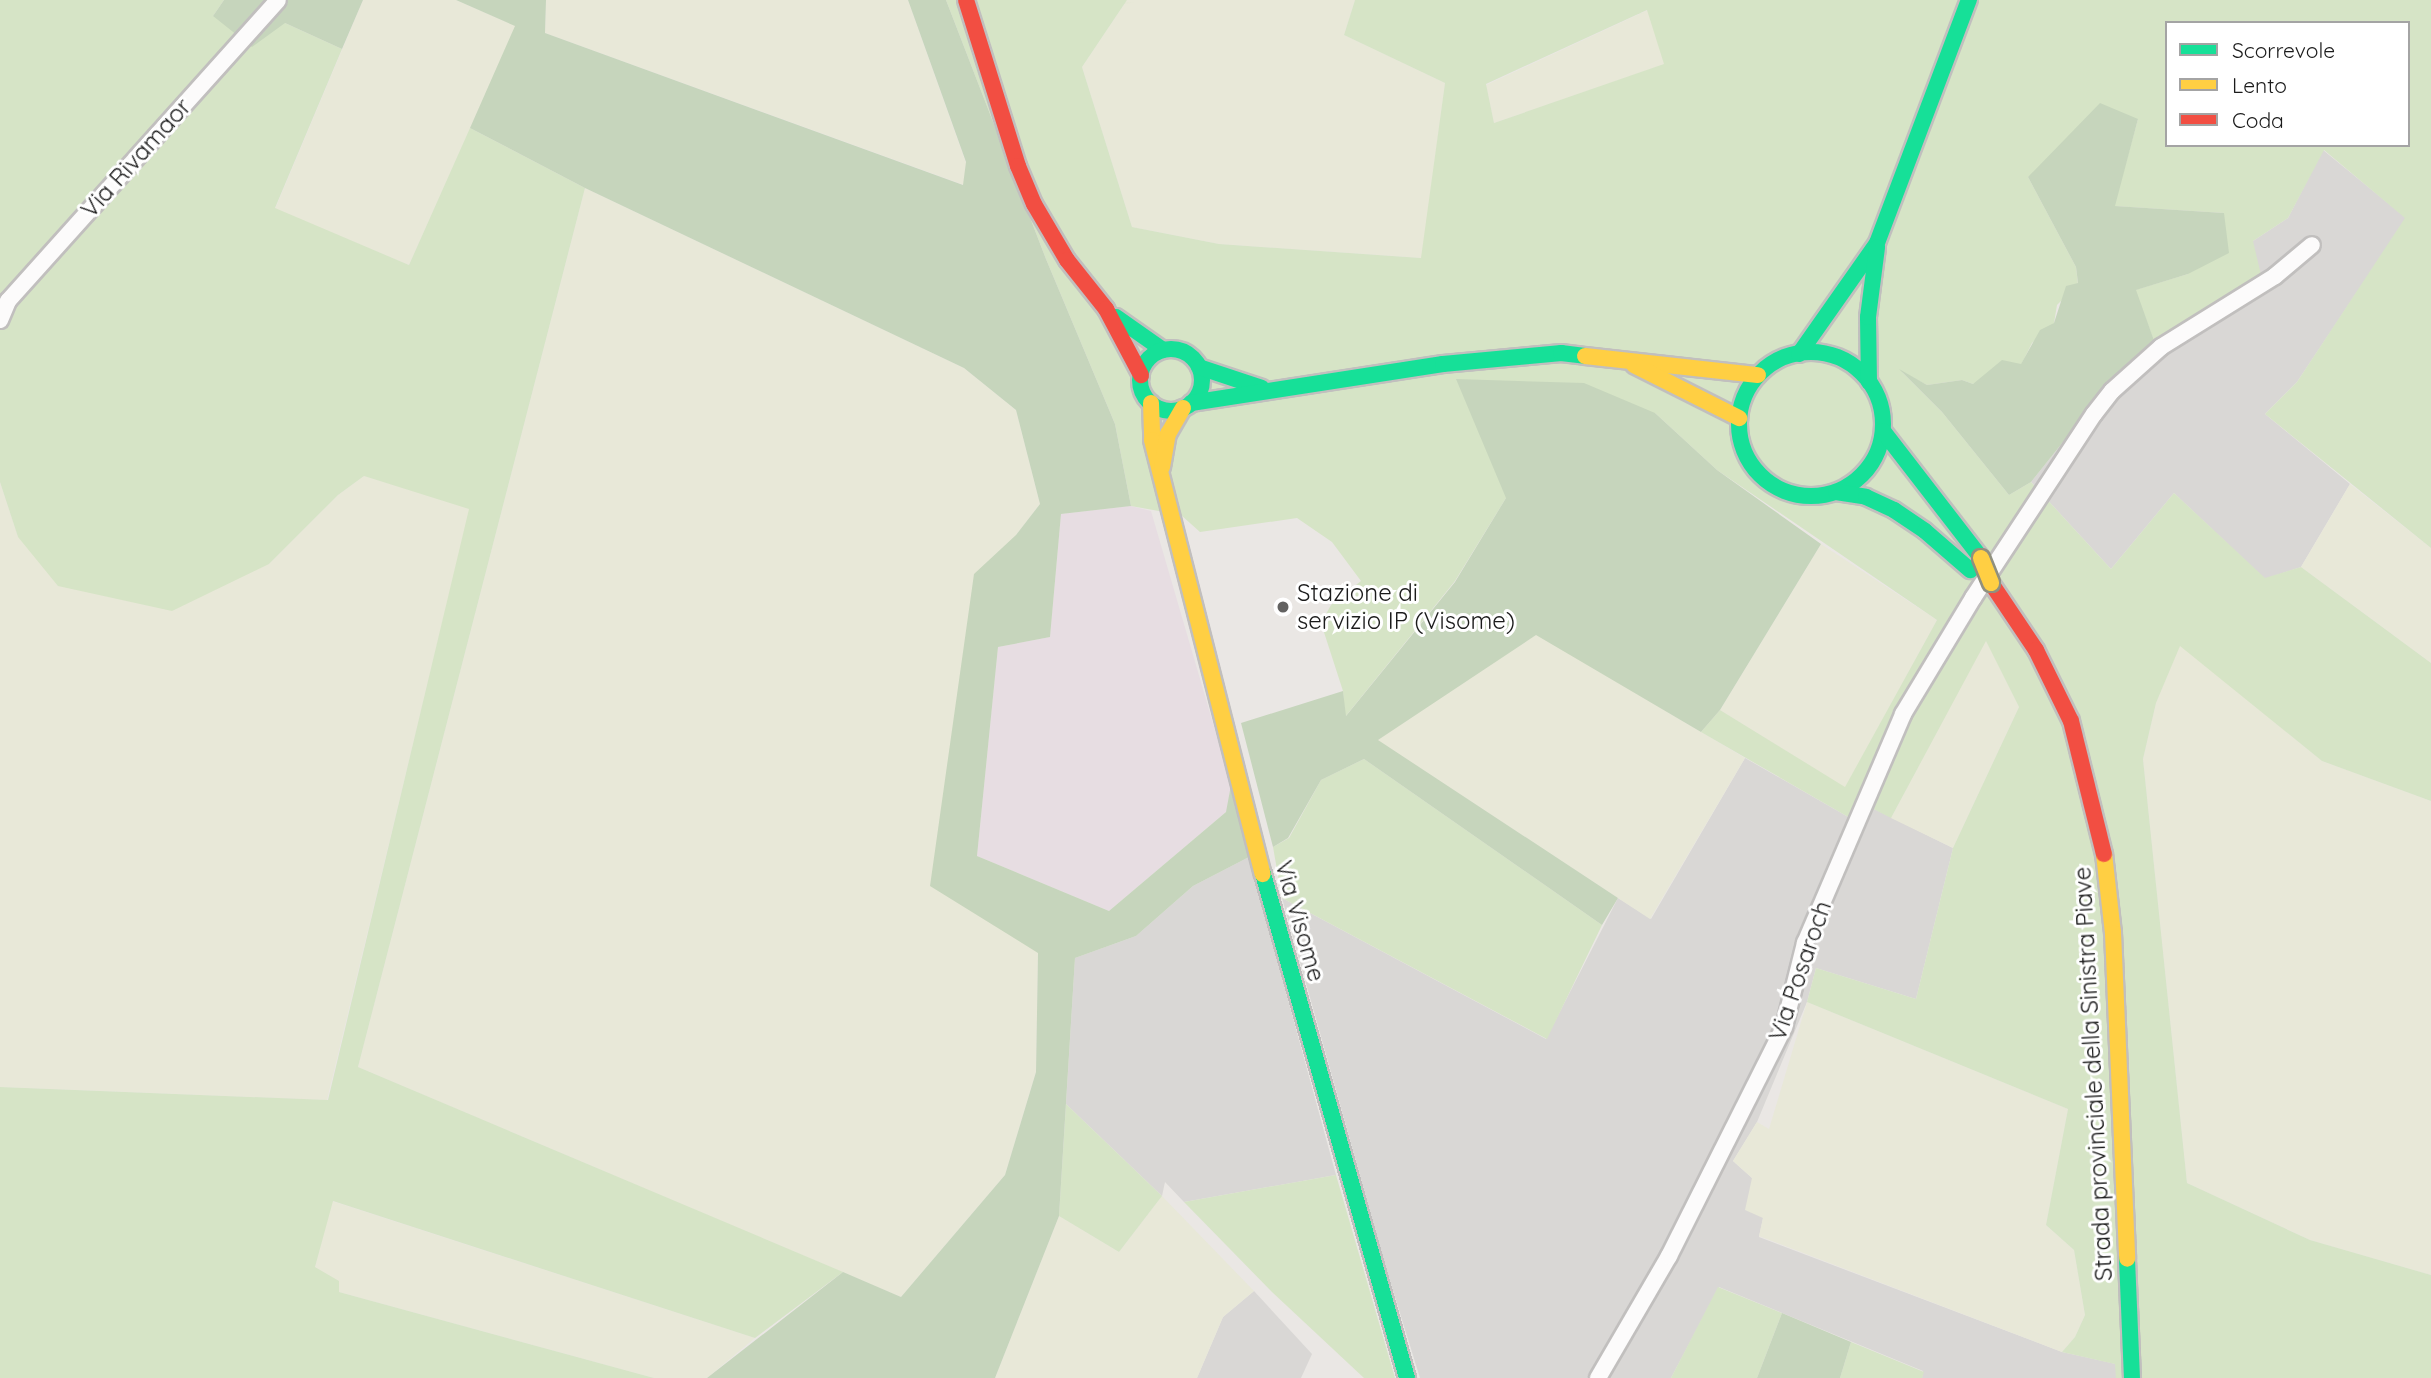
<!DOCTYPE html>
<html>
<head>
<meta charset="utf-8">
<style>
  body { margin:0 }
  #map { position:relative; width:2431px; height:1378px; overflow:hidden; background:#eae7e4; font-family:Quicksand,sans-serif }
  div>[style] { position:absolute }
  [style*='--x'] { left:calc(var(--x)*1px); top:calc(var(--y)*1px); width:calc(var(--w)*1px); rotate:calc(var(--a)*1deg) }
  .residential>* { inset:0; background:#d9d7d5 }
  .industrial>* { inset:0; background:#e7dde2 }
  .farmland>* { inset:0; background:#e8e8d8 }
  .grass>* { inset:0; background:#d6e4c6 }
  .forest>* { inset:0; background:#c6d5bc }
  .roads { filter:drop-shadow(2px 0 #c1bfbe) drop-shadow(-2px 0 #c1bfbe) drop-shadow(0 2px #c1bfbe) drop-shadow(0 -2px #c1bfbe) }
  .street>* { height:16px; margin:-8px; padding:0 8px; transform-origin:8px; border-radius:8px; background:#fcfbfb }
  .fast>* { height:16px; margin:-8px; padding:0 8px; transform-origin:8px; border-radius:8px; background:#16e098 }
  .fast>.ring { margin:-8px; padding:0; box-sizing:content-box; background:none; border:16px solid #16e098; border-radius:50% }
  .slow>* { height:16px; margin:-8px; padding:0 8px; transform-origin:8px; border-radius:8px; background:#ffcf43 }
  .jam>* { height:16px; margin:-8px; padding:0 8px; transform-origin:8px; border-radius:8px; background:#f24e42 }
  .bridges { filter:drop-shadow(2px 0 #90907f) drop-shadow(-2px 0 #90907f) drop-shadow(0 2px #90907f) drop-shadow(0 -2px #90907f) }
  .slow-bridge>* { height:16px; margin:-8px; padding:0 8px; transform-origin:8px; border-radius:8px; background:#ffcf43 }
  .dots>* { width:19px; height:19px; translate:-50% -50%; box-sizing:border-box; border:4px solid #fff; border-radius:50% }
  span { translate:-50% -50%; white-space:nowrap; text-align:center; line-height:1.15; -webkit-text-stroke:6px #fff; paint-order:stroke }
  .street-label { font-size:24px; color:#1b1b1b }
  .poi-label { font-size:24px; color:#1b1b1b }
  .left { translate:0 -50%; text-align:left }
  .legend { position:absolute; left:2165px; top:21px; width:245px; height:126px; box-sizing:border-box; background:#fff; border:2px solid #a4a4a4; margin:0; padding:9px 12px; list-style:none; font-size:21px; color:#1b1b1b }
  .legend li { display:flex; align-items:center; gap:14px; height:35px }
  .legend b { width:35px; border:2px solid #a4a4a4 }
</style>
</head>
<body>
<div id="map">
  <div class="residential">
    <i style="clip-path:polygon(2323px 150px,2406px 218px,2297px 382px,2265px 414px,2350px 484px,2301px 567px,2265px 579px,2174px 493px,2111px 569px,2031px 482px,2095px 402px,2253px 241px,2288px 218px)"></i>
    <i style="clip-path:polygon(1745px 758px,1850px 818px,1858px 801px,1953px 848px,1916px 999px,1816px 968px,1807px 1002px,1757px 1122px,1733px 1161px,1752px 1178px,1763px 1218px,1759px 1237px,2062px 1352px,2116px 1364px,2116px 1378px,1922px 1378px,1923px 1371px,1719px 1287px,1671px 1378px,1420px 1378px,1386px 1268px,1282px 898px,1546px 1039px,1618px 898px,1651px 919px)"></i>
    <i style="clip-path:polygon(1249px 857px,1336px 1175px,1184px 1202px,1165px 1182px,1162px 1196px,1066px 1104px,1075px 958px,1136px 936px,1193px 886px)"></i>
    <i style="clip-path:polygon(1254px 1291px,1312px 1354px,1301px 1378px,1197px 1378px,1223px 1317px)"></i>
  </div>
  <div class="industrial">
    <i style="clip-path:polygon(1131px 506px,1151px 511px,1231px 785px,1227px 811px,1109px 911px,977px 856px,998px 647px,1050px 637px,1061px 514px)"></i>
  </div>
  <div class="farmland">
    <i style="clip-path:polygon(363px 0,456px 0,516px 26px,409px 265px,275px 209px)"></i>
    <i style="clip-path:polygon(546px 0,908px 0,966px 163px,964px 185px,545px 33px)"></i>
    <i style="clip-path:polygon(1127px 0,1355px 0,1344px 35px,1445px 83px,1422px 258px,1219px 244px,1132px 227px,1082px 67px)"></i>
    <i style="clip-path:polygon(1648px 10px,1665px 64px,1494px 123px,1486px 85px)"></i>
    <i style="clip-path:polygon(585px 188px,964px 368px,1016px 410px,1040px 504px,1016px 535px,931px 885px,1038px 952px,1036px 1072px,1005px 1175px,901px 1297px,358px 1067px)"></i>
    <i style="clip-path:polygon(364px 476px,470px 508px,327px 1100px,0 1087px,0 482px,18px 537px,269px 564px,338px 495px)"></i>
    <i style="clip-path:polygon(2350px 484px,2431px 548px,2431px 663px,2301px 567px)"></i>
    <i style="clip-path:polygon(1821px 544px,1937px 620px,1845px 788px,1720px 710px)"></i>
    <i style="clip-path:polygon(1536px 634px,1745px 758px,1650px 919px,1377px 740px)"></i>
    <i style="clip-path:polygon(1986px 640px,2019px 707px,1953px 848px,1891px 818px)"></i>
    <i style="clip-path:polygon(2180px 645px,2322px 761px,2431px 801px,2431px 1275px,2310px 1240px,2187px 1183px,2143px 759px,2156px 703px)"></i>
    <i style="clip-path:polygon(1807px 1002px,2068px 1109px,2046px 1225px,2074px 1250px,2085px 1315px,2075px 1337px,2062px 1352px,1759px 1236px,1763px 1218px,1745px 1210px,1752px 1178px,1733px 1161px,1757px 1122px,1769px 1129px)"></i>
    <i style="clip-path:polygon(1162px 1196px,1254px 1291px,1223px 1317px,1197px 1378px,995px 1378px,1059px 1216px,1119px 1252px)"></i>
    <i style="clip-path:polygon(332px 1201px,755px 1338px,707px 1378px,654px 1378px,339px 1292px,338px 1281px,315px 1267px)"></i>
  </div>
  <div class="grass">
    <i style="clip-path:polygon(0 0,224px 0,213px 16px,285px 23px,342px 49px,275px 208px,409px 265px,470px 128px,585px 188px,358px 1067px,843px 1272px,755px 1338px,333px 1201px,315px 1267px,339px 1281px,339px 1292px,654px 1378px,0 1378px,0 1087px,328px 1100px,469px 509px,364px 476px,338px 495px,269px 564px,172px 611px,58px 586px,18px 537px,0 482px)"></i>
    <i style="clip-path:polygon(evenodd,946px 0,1127px 0,1082px 67px,1132px 227px,1219px 244px,1421px 258px,1445px 83px,1344px 35px,1355px 0,2431px 0,2431px 548px,2265px 414px,2297px 382px,2405px 218px,2324px 150px,2288px 218px,2253px 241px,2265px 292px,2169px 334px,2156px 346px,2135px 290px,2188px 274px,2224px 213px,2114px 206px,2138px 119px,2028px 177px,2076px 267px,2078px 284px,2057px 305px,2054px 323px,2032px 343px,2021px 365px,1973px 384px,1962px 380px,1927px 385px,1902px 372px,1942px 412px,2009px 495px,2031px 482px,2111px 569px,2174px 493px,2265px 578px,2301px 567px,2431px 663px,2431px 801px,2322px 761px,2180px 646px,2156px 703px,2143px 759px,2187px 1183px,2310px 1240px,2431px 1275px,2431px 1378px,2116px 1378px,2115px 1364px,2062px 1352px,2075px 1337px,2085px 1315px,2074px 1250px,2046px 1225px,2068px 1109px,1807px 1002px,1816px 968px,1916px 999px,1953px 848px,2019px 707px,1986px 641px,1891px 818px,1858px 801px,1850px 818px,1701px 732px,1720px 710px,1845px 787px,1937px 620px,1717px 470px,1655px 413px,1506px 498px,1455px 581px,1345px 717px,1343px 691px,1321px 623px,1331px 605px,1361px 581px,1332px 542px,1297px 518px,1200px 532px,1181px 515px,1131px 506px,1115px 424px,1046px 259px,946px 0,1647px 10px,1664px 64px,1494px 123px,1486px 84px,1647px 10px,946px 0,2167px 23px,2408px 23px,2408px 145px,2167px 145px,2167px 23px)"></i>
    <i style="clip-path:polygon(1364px 759px,1602px 925px,1547px 1039px,1282px 898px,1273px 847px,1289px 838px,1321px 780px)"></i>
    <i style="clip-path:polygon(1066px 1104px,1162px 1196px,1119px 1252px,1059px 1216px)"></i>
    <i style="clip-path:polygon(1336px 1175px,1395px 1378px,1364px 1378px,1272px 1292px,1184px 1202px)"></i>
    <i style="clip-path:polygon(1718px 1287px,1782px 1313px,1757px 1378px,1671px 1378px)"></i>
    <i style="clip-path:polygon(1851px 1342px,1924px 1372px,1922px 1378px,1840px 1378px)"></i>
  </div>
  <div class="forest">
    <i style="clip-path:polygon(224px 0,363px 0,342px 49px,285px 23px,252px 47px,213px 16px)"></i>
    <i style="clip-path:polygon(456px 0,546px 0,545px 33px,963px 185px,966px 162px,908px 0,946px 0,1046px 259px,1115px 424px,1131px 506px,1061px 514px,1050px 637px,998px 647px,977px 856px,1109px 911px,1226px 812px,1231px 785px,1249px 857px,1193px 886px,1136px 936px,1075px 958px,1059px 1216px,995px 1378px,707px 1378px,843px 1272px,901px 1297px,1005px 1175px,1036px 1072px,1038px 953px,930px 886px,974px 574px,1016px 535px,1040px 504px,1016px 410px,964px 368px,585px 188px,470px 128px,515px 26px)"></i>
    <i style="clip-path:polygon(2100px 103px,2138px 119px,2115px 206px,2224px 213px,2229px 253px,2188px 274px,2136px 290px,2156px 346px,2095px 402px,2031px 482px,2009px 495px,1942px 412px,1899px 369px,1927px 385px,1962px 380px,1973px 384px,2002px 360px,2021px 364px,2040px 330px,2054px 323px,2066px 286px,2078px 283px,2076px 267px,2028px 177px)"></i>
    <i style="clip-path:polygon(1456px 379px,1584px 383px,1655px 413px,1717px 470px,1821px 544px,1720px 710px,1701px 732px,1536px 635px,1378px 740px,1618px 898px,1602px 925px,1364px 759px,1321px 780px,1288px 838px,1273px 847px,1241px 723px,1343px 691px,1346px 716px,1455px 582px,1506px 498px)"></i>
    <i style="clip-path:polygon(1782px 1313px,1851px 1342px,1840px 1378px,1757px 1378px)"></i>
  </div>
  <div class="roads">
    <div class="street">
      <i style="--x:0;--y:320;--w:21;--a:-67"></i>
      <i style="--x:8;--y:301;--w:404;--a:-48.1"></i>
      <i style="--x:1598;--y:1378;--w:141;--a:-59.8"></i>
      <i style="--x:1669;--y:1256;--w:256;--a:-63.3"></i>
      <i style="--x:1784;--y:1027;--w:87;--a:-76"></i>
      <i style="--x:1805;--y:943;--w:249;--a:-66.8"></i>
      <i style="--x:1903;--y:714;--w:135;--a:-58.9"></i>
      <i style="--x:1973;--y:598;--w:220;--a:-56.7"></i>
      <i style="--x:2094;--y:414;--w:29;--a:-52"></i>
      <i style="--x:2112;--y:391;--w:66;--a:-41.9"></i>
      <i style="--x:2161;--y:347;--w:134;--a:-31.9"></i>
      <i style="--x:2275;--y:276;--w:48;--a:-40"></i>
    </div>
    <div class="fast">
      <i style="--x:1116;--y:317;--w:57;--a:35.1"></i>
      <i class="ring" style="left:1140px;top:349px;width:46px;height:46px"></i>
      <i class="ring" style="left:1739px;top:352px;width:128px;height:128px"></i>
      <i style="--x:1799;--y:354;--w:136;--a:-54.9"></i>
      <i style="--x:1877;--y:243;--w:260;--a:-69.3"></i>
      <i style="--x:1199;--y:367;--w:66;--a:18.4"></i>
      <i style="--x:1869;--y:382;--w:65;--a:-90.9"></i>
      <i style="--x:1868;--y:317;--w:70;--a:-82.6"></i>
      <i style="--x:1191;--y:403;--w:255;--a:-8.8"></i>
      <i style="--x:1443;--y:364;--w:119;--a:-5.3"></i>
      <i style="--x:1561;--y:353;--w:24;--a:7"></i>
      <i style="--x:1883;--y:431;--w:160;--a:52.3"></i>
      <i style="--x:1836;--y:492;--w:30;--a:9"></i>
      <i style="--x:1866;--y:497;--w:31;--a:25"></i>
      <i style="--x:1894;--y:510;--w:37;--a:34"></i>
      <i style="--x:1925;--y:531;--w:60;--a:40.9"></i>
      <i style="--x:1263;--y:874;--w:524;--a:74.05"></i>
      <i style="--x:2127;--y:1259;--w:119;--a:87.6"></i>
    </div>
    <div class="slow">
      <i style="--x:1585;--y:356;--w:174;--a:6.3"></i>
      <i style="--x:1634;--y:365;--w:118;--a:26.8"></i>
      <i style="--x:1151;--y:403;--w:37;--a:88"></i>
      <i style="--x:1152;--y:440;--w:448;--a:75.7"></i>
      <i style="--x:1162;--y:467;--w:34;--a:-80"></i>
      <i style="--x:1168;--y:434;--w:30;--a:-60"></i>
      <i style="--x:2104;--y:854;--w:80;--a:83.5"></i>
      <i style="--x:2113;--y:933;--w:326;--a:87.5"></i>
    </div>
    <div class="jam">
      <i style="--x:966;--y:0;--w:174;--a:72.6"></i>
      <i style="--x:1018;--y:166;--w:41;--a:67.2"></i>
      <i style="--x:1034;--y:204;--w:65;--a:59.5"></i>
      <i style="--x:1067;--y:260;--w:63;--a:51.5"></i>
      <i style="--x:1106;--y:309;--w:75;--a:62.1"></i>
      <i style="--x:1991;--y:583;--w:81;--a:56.1"></i>
      <i style="--x:2036;--y:650;--w:79;--a:63.8"></i>
      <i style="--x:2071;--y:721;--w:137;--a:76.1"></i>
    </div>
  </div>
  <div class="bridges">
    <div class="slow-bridge">
      <i style="--x:1981;--y:558;--w:27;--a:68"></i>
    </div>
  </div>
  <div class="dots">
    <i style="left:1283px;top:607px;background:#636261"></i>
  </div>
  <div class="street-label">
    <span style="left:136px;top:158px;rotate:-48deg">Via Rivamaor</span>
    <span style="left:1300px;top:921px;rotate:74deg">Via Visome</span>
    <span style="left:1800px;top:971px;rotate:-71deg">Via Posaroch</span>
    <span style="left:2093px;top:1074px;rotate:-93deg">Strada provinciale della Sinistra Piave</span>
  </div>
  <div class="poi-label">
    <span class="left" style="left:1297px;top:607px">Stazione di<br>servizio IP (Visome)</span>
  </div>
  <ul class="legend">
  <li><b style="height:9px;background:#16e098"></b>Scorrevole</li>
  <li><b style="height:9px;background:#ffcf43"></b>Lento</li>
  <li><b style="height:9px;background:#f24e42"></b>Coda</li>
  </ul>
</div>
</body>
</html>
